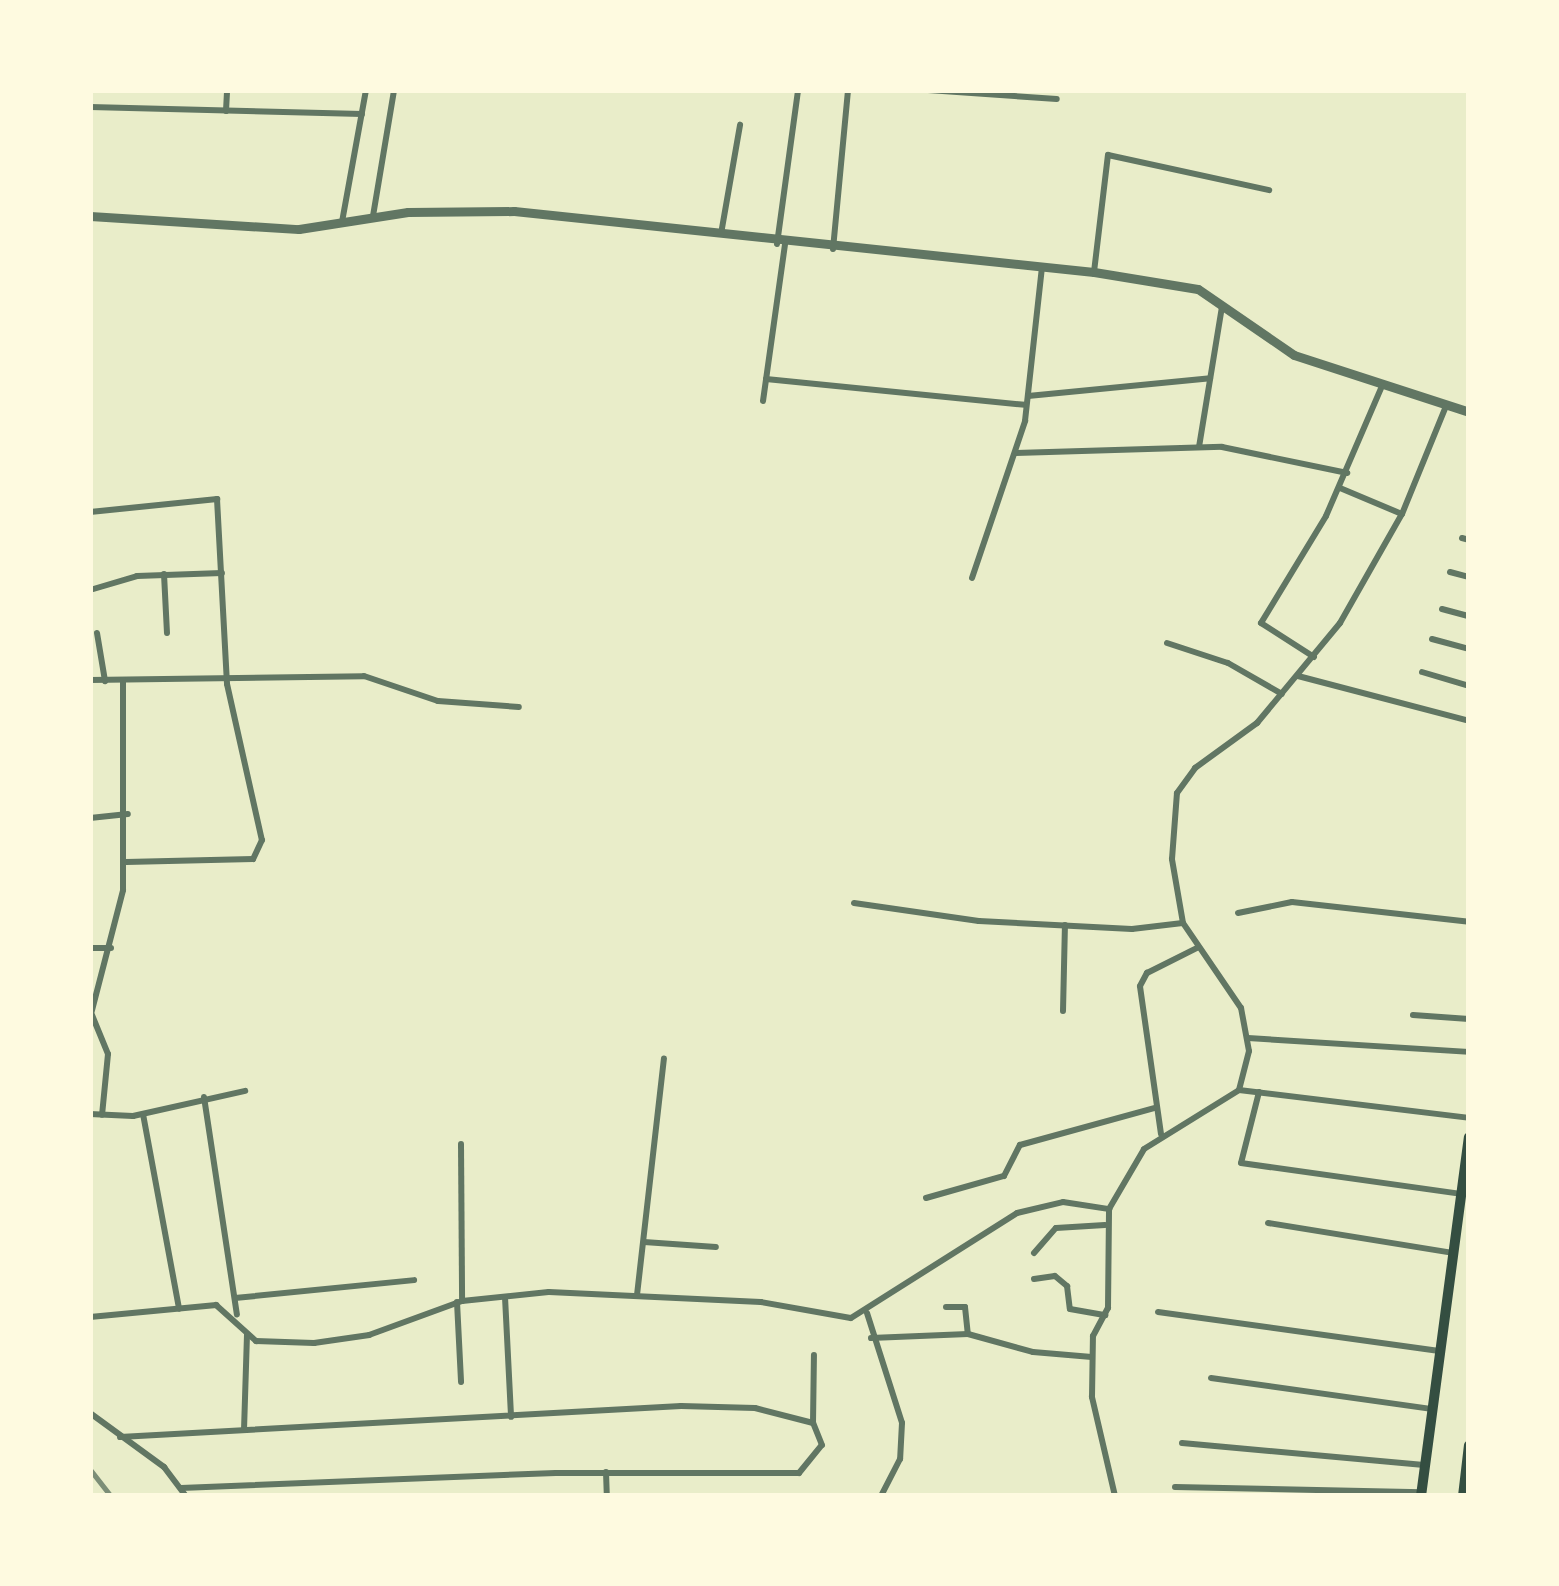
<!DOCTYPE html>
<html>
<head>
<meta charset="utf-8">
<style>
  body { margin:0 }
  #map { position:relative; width:1559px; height:1586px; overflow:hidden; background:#e9edc9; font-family:"Sofia Sans Condensed",sans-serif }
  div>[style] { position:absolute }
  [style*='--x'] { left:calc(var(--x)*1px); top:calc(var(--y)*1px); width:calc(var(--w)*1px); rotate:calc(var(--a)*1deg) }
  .minor>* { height:6px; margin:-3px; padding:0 3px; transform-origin:3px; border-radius:3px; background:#617663 }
  .tertiary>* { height:9px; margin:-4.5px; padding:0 4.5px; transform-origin:4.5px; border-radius:4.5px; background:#617663 }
  .primary>* { height:10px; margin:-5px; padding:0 5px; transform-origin:5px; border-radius:5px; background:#344e41 }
  .rail>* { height:4.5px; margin:-2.25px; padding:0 2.25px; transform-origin:2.25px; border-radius:2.25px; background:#7c8e77 }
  span { translate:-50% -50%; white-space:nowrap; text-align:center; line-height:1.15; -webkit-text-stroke:12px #fefae0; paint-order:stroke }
  .frame { position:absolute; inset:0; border:93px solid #fefae0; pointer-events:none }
</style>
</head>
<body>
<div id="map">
  <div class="minor">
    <i style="--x:928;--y:90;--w:129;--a:4"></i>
    <i style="--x:90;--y:107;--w:272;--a:1.5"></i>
    <i style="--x:226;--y:111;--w:21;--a:-87"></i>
    <i style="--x:373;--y:216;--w:128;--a:-80.5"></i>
    <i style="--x:342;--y:222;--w:134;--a:-79.7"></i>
    <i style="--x:721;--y:234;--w:111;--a:-80.1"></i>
    <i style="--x:777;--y:244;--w:155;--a:-82.2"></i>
    <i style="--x:833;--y:249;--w:160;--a:-84.6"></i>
    <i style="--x:1094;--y:272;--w:118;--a:-83.2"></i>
    <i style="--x:1108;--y:155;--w:165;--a:12.3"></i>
    <i style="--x:766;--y:379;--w:260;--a:5.7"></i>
    <i style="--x:1028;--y:396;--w:183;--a:-5.6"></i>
    <i style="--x:763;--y:401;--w:158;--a:-82"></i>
    <i style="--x:1199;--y:447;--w:143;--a:-80.7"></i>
    <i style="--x:1015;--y:453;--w:207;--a:-1.7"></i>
    <i style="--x:1222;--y:447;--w:128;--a:11.7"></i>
    <i style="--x:1340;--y:488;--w:67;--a:22.8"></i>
    <i style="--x:90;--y:512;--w:128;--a:-5.8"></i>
    <i style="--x:217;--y:499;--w:185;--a:86.9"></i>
    <i style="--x:227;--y:684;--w:160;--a:77.4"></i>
    <i style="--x:262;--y:840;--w:21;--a:115"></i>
    <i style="--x:253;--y:859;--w:127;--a:178.6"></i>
    <i style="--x:1462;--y:538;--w:7;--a:16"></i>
    <i style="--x:1450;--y:572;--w:20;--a:15"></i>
    <i style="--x:164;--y:574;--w:59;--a:87.1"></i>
    <i style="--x:972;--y:578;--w:166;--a:-71.3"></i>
    <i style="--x:1025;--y:421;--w:154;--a:-83.7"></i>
    <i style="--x:90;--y:590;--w:49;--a:-16.6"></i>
    <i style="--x:137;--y:576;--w:85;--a:-2"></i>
    <i style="--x:1442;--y:609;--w:28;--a:15"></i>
    <i style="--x:97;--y:633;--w:49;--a:80.5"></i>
    <i style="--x:1432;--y:639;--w:38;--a:15"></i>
    <i style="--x:1167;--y:643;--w:64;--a:18.2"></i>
    <i style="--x:1228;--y:663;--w:62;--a:29.9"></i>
    <i style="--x:1314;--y:657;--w:63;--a:-147.3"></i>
    <i style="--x:1261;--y:623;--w:125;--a:-58.7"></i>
    <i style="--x:1326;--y:516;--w:142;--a:-66.7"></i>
    <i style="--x:1422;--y:672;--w:49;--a:16.6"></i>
    <i style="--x:1298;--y:676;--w:177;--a:14.7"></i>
    <i style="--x:90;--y:680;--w:274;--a:-0.8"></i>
    <i style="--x:364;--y:676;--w:78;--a:18.7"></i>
    <i style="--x:438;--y:701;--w:81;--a:4.2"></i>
    <i style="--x:90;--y:818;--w:38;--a:-6"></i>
    <i style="--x:854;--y:903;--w:126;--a:8.2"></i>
    <i style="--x:979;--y:921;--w:153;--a:3"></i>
    <i style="--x:1132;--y:929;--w:51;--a:-6.7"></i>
    <i style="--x:1238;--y:913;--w:55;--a:-11.5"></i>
    <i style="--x:1292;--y:902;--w:178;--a:6.4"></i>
    <i style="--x:90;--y:948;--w:21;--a:0"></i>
    <i style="--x:1063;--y:1011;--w:86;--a:-88.7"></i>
    <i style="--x:92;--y:1015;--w:42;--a:67.7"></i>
    <i style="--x:108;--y:1054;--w:61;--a:95.6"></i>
    <i style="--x:1413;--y:1015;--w:56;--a:4.1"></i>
    <i style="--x:90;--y:1018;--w:132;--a:-75.5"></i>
    <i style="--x:123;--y:890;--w:210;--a:-90"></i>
    <i style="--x:1248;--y:1038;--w:221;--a:3.6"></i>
    <i style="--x:1239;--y:1090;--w:232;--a:6.9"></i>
    <i style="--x:1259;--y:1092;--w:73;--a:104.2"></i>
    <i style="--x:1241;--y:1163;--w:222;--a:8"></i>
    <i style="--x:204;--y:1097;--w:220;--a:81.4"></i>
    <i style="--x:90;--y:1114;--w:43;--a:2.7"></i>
    <i style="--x:133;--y:1116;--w:115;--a:-12.6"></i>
    <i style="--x:143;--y:1114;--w:198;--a:79.5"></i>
    <i style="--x:1161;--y:1134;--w:149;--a:-98.1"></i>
    <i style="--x:1140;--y:986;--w:15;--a:-62"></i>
    <i style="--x:1147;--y:973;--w:56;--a:-26.6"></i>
    <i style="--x:461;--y:1144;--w:157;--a:89.6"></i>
    <i style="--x:926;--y:1198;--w:81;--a:-15.8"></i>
    <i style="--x:1004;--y:1176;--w:35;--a:-63"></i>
    <i style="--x:1020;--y:1145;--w:139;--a:-15.4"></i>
    <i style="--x:1268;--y:1223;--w:187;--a:9.2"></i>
    <i style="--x:644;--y:1242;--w:72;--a:4"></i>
    <i style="--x:1034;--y:1253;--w:33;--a:-49"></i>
    <i style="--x:1056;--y:1228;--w:49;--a:-3.5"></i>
    <i style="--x:1034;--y:1279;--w:21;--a:-8"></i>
    <i style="--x:1055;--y:1276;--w:16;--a:40"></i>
    <i style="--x:1067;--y:1286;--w:23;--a:83"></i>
    <i style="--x:1070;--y:1309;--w:36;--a:10"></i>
    <i style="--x:637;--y:1295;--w:238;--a:-83.5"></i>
    <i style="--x:505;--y:1297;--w:120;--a:87.1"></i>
    <i style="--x:235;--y:1298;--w:180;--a:-5.7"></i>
    <i style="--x:457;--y:1302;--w:80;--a:87.1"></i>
    <i style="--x:946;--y:1307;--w:19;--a:0"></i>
    <i style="--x:965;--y:1307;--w:27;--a:84"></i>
    <i style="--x:1158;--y:1312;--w:284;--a:7.9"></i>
    <i style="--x:867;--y:1313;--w:115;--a:72.3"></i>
    <i style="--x:902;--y:1423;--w:36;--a:93"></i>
    <i style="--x:900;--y:1459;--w:42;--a:117.2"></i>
    <i style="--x:90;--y:1317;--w:127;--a:-5.4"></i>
    <i style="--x:216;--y:1305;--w:54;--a:42"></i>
    <i style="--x:256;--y:1341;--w:58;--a:2"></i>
    <i style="--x:314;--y:1343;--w:56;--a:-8.3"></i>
    <i style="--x:369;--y:1335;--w:99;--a:-20.1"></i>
    <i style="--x:462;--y:1301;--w:87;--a:-5.9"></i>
    <i style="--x:549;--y:1292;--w:212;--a:2.7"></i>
    <i style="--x:761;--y:1302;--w:91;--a:10.1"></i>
    <i style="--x:851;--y:1318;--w:196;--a:-32.3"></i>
    <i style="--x:1017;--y:1213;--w:47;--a:-13.4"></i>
    <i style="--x:1063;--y:1202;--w:47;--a:8.7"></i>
    <i style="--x:871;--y:1338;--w:97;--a:-2.4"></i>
    <i style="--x:968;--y:1334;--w:67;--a:15.5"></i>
    <i style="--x:1033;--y:1352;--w:59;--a:4.8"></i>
    <i style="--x:1211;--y:1378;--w:222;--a:8"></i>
    <i style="--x:90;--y:1413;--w:92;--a:36.1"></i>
    <i style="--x:164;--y:1467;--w:36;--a:53"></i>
    <i style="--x:244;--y:1430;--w:96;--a:-88.2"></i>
    <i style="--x:120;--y:1437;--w:562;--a:-3.16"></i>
    <i style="--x:681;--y:1406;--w:74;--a:1.5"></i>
    <i style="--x:755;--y:1408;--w:60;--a:14.5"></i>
    <i style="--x:1182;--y:1443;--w:243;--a:5.2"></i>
    <i style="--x:606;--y:1472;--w:24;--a:88"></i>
    <i style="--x:1175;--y:1487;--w:247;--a:1.2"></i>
    <i style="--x:181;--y:1488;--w:375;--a:-2.3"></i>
    <i style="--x:556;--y:1473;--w:243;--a:0"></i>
    <i style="--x:799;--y:1473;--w:36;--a:-51"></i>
    <i style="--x:822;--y:1445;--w:24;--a:-112"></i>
    <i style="--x:813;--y:1423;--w:68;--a:-89.2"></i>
    <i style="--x:1115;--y:1496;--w:102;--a:-103.1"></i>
    <i style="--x:1092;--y:1397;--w:61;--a:-89.1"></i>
    <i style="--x:1093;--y:1336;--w:32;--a:-62"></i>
    <i style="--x:1108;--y:1308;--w:99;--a:-89.4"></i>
    <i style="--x:1109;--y:1209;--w:69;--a:-59.7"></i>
    <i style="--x:1144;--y:1149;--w:112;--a:-31.8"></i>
    <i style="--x:1239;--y:1090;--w:40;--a:-75.6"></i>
    <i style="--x:1249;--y:1051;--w:44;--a:-100.5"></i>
    <i style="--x:1241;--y:1008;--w:103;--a:-124.3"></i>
    <i style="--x:1183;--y:923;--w:65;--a:-99.8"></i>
    <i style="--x:1172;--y:859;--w:66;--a:-85.7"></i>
    <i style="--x:1177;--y:793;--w:31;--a:-54"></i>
    <i style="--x:1195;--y:768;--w:77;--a:-36"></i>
    <i style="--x:1257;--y:723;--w:130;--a:-50.3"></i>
    <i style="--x:1340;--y:623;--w:125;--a:-60.4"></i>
    <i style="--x:1402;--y:514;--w:117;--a:-67.8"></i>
  </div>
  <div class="tertiary">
    <i style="--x:90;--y:216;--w:209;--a:3.6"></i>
    <i style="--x:299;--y:229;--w:110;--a:-8.9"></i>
    <i style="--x:408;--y:212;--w:106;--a:-0.5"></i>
    <i style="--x:514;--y:211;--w:583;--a:6"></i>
    <i style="--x:1094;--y:272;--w:105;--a:9.3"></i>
    <i style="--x:1198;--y:289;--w:116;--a:34.5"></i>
    <i style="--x:1294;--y:355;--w:184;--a:18"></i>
  </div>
  <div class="primary">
    <i style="--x:1421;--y:1496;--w:362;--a:-82.4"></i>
    <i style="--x:1463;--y:1496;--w:51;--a:-83.3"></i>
  </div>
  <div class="rail">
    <i style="--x:90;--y:1469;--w:34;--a:52"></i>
  </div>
  <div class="frame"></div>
</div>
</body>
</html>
